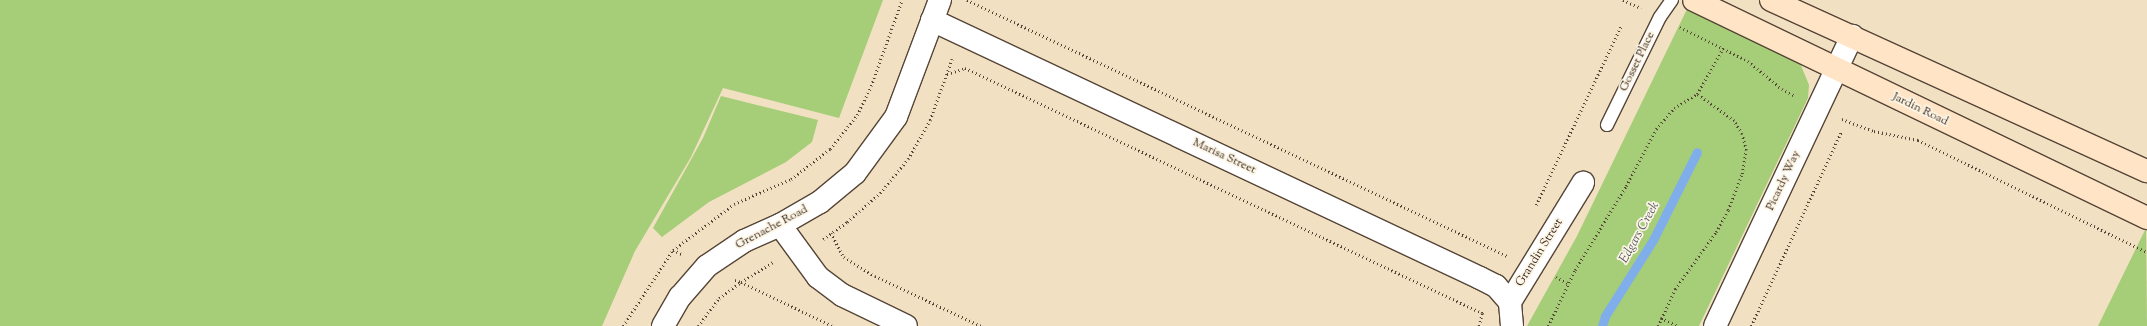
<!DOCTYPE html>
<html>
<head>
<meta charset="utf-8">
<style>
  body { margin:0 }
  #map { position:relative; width:2147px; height:326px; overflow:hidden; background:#f1e1c2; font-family:"Sorts Mill Goudy",serif }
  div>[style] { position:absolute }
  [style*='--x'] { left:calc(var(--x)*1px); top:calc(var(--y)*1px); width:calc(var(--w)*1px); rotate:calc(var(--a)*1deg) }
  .green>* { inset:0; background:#a6cd77 }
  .stream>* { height:9px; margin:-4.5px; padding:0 4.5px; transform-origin:4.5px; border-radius:4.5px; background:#80aeea }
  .path>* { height:2.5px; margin-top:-1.25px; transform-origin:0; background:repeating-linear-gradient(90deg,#564537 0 1px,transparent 0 4px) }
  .roads { filter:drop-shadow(1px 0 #564537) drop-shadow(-1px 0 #564537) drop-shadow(0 1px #564537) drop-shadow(0 -1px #564537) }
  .lane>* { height:12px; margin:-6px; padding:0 6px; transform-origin:6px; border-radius:6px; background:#fff }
  .street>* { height:22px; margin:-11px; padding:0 11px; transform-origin:11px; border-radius:11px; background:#fff }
  .secondary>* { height:22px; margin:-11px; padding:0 11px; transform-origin:11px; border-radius:11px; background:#ffe4c6 }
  span { translate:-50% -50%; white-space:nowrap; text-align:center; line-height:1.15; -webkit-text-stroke:3.5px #fcf5e5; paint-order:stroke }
  .street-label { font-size:12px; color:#3b2a1e }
  .water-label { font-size:13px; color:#535865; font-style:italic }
</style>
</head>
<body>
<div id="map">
  <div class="green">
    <i style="clip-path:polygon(0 0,883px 0,839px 118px,723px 88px,691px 157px,635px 251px,602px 326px,0 326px)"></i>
    <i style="clip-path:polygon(1688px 7px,1800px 63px,1809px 85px,1808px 98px,1699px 326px,1527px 326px,1577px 236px)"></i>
    <i style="clip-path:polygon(721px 96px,818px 120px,812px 142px,786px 162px,709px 202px,662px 237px,653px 228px,703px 138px)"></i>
    <i style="clip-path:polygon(2146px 228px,2147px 326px,2098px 326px)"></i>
  </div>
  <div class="stream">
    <i style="--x:1602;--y:326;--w:10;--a:-73"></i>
    <i style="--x:1605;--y:316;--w:90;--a:-57.7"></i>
    <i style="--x:1653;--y:240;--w:98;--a:-63.4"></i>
  </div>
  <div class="path">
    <i style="--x:967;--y:0;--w:598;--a:25.36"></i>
    <i style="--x:1623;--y:0;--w:20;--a:24"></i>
    <i style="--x:1680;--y:27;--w:76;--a:26.6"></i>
    <i style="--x:1748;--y:61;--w:44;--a:39.5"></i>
    <i style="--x:1782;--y:89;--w:15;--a:28"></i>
    <i style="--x:947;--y:74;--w:19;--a:-18"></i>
    <i style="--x:965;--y:68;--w:572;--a:25.36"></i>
    <i style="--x:1482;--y:313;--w:2;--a:-63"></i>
    <i style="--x:1842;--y:119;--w:34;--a:21"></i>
    <i style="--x:1874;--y:131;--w:45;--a:11.6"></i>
    <i style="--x:1918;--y:140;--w:255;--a:26.1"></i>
    <i style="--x:1536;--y:205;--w:198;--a:-64.6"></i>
    <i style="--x:831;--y:233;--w:27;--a:62"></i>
    <i style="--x:844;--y:257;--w:36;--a:32"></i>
    <i style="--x:875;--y:276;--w:117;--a:25.3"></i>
    <i style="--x:823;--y:239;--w:29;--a:-35"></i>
    <i style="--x:847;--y:222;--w:44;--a:-41.3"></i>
    <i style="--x:880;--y:193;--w:44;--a:-50.5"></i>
    <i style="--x:908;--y:159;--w:45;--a:-60.6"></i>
    <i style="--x:930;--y:120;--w:65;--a:-70.2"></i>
    <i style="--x:673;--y:250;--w:10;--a:24"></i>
    <i style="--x:1556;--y:277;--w:13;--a:27"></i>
    <i style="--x:735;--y:280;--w:6;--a:18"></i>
    <i style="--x:741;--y:282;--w:38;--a:-32"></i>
    <i style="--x:1661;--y:318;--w:19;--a:25"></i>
    <i style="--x:623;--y:326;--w:91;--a:-56.7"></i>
    <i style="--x:673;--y:250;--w:76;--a:-37"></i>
    <i style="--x:734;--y:204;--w:62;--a:-23.7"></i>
    <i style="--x:791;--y:179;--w:49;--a:-37.6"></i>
    <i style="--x:830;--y:149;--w:43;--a:-51.5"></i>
    <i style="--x:857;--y:115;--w:32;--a:-64"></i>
    <i style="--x:871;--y:86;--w:91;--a:-70.2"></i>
    <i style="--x:698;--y:326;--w:35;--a:-53"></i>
    <i style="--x:719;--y:298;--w:27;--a:-36"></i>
    <i style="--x:741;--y:282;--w:102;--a:25.6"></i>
    <i style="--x:1479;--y:326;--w:13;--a:-77"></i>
    <i style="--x:1548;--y:326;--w:62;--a:-64.3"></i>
    <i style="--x:1575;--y:270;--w:98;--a:-58.7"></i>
    <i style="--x:1626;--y:186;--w:64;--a:-62.2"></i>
    <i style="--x:1656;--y:129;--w:28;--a:-49"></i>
    <i style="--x:1674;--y:108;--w:27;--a:-31"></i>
    <i style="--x:1697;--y:94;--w:53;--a:-60.5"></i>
    <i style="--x:1658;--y:326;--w:41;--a:-65.3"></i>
    <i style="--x:1675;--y:289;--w:70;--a:-54.3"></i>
    <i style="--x:1716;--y:232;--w:25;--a:-61"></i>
    <i style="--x:1728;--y:210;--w:39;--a:-69"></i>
    <i style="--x:1742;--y:174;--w:24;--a:-81"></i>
    <i style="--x:1746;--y:150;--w:16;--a:-104"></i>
    <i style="--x:1742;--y:134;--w:15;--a:-122"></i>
    <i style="--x:1734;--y:121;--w:46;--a:-143.9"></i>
    <i style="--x:1751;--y:326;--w:214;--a:-65.1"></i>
  </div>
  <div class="roads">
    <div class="lane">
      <i style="--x:1607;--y:125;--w:120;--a:-63.9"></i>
      <i style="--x:1660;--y:17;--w:21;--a:-55"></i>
    </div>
    <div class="street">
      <i style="--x:932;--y:20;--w:606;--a:25.21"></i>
      <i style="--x:1480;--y:278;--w:18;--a:27"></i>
      <i style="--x:1496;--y:286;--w:21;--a:49"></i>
      <i style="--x:780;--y:225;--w:64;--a:53.8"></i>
      <i style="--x:818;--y:277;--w:30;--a:37"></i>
      <i style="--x:842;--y:295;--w:71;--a:25.8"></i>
      <i style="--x:663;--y:326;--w:34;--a:-60"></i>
      <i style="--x:680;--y:297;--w:41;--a:-48.9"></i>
      <i style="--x:707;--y:266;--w:45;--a:-34"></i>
      <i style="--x:744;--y:241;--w:39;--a:-24"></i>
      <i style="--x:780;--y:225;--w:46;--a:-29.9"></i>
      <i style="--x:820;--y:202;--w:45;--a:-39.6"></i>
      <i style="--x:855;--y:173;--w:69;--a:-53.8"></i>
      <i style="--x:896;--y:117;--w:125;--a:-69.4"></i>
      <i style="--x:1512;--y:326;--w:24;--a:-95"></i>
      <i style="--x:1510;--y:302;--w:140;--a:-58.5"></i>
      <i style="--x:1715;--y:326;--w:321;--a:-64.7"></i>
    </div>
    <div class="secondary">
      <i style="--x:1694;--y:0;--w:503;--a:25.7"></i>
      <i style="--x:1771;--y:0;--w:413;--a:24.5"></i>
    </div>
  </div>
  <div class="street-label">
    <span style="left:1638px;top:62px;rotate:-64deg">Gosset Place</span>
    <span style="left:1920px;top:110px;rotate:26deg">Jardin Road</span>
    <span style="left:1224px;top:157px;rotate:25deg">Marisa Street</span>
    <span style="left:1784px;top:181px;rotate:-65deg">Picardy Way</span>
    <span style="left:772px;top:228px;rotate:-28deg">Grenache Road</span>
    <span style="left:1540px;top:253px;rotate:-58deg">Grandin Street</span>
  </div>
  <div class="water-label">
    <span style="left:1640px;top:233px;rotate:-61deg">Edgars Creek</span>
  </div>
</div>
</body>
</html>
